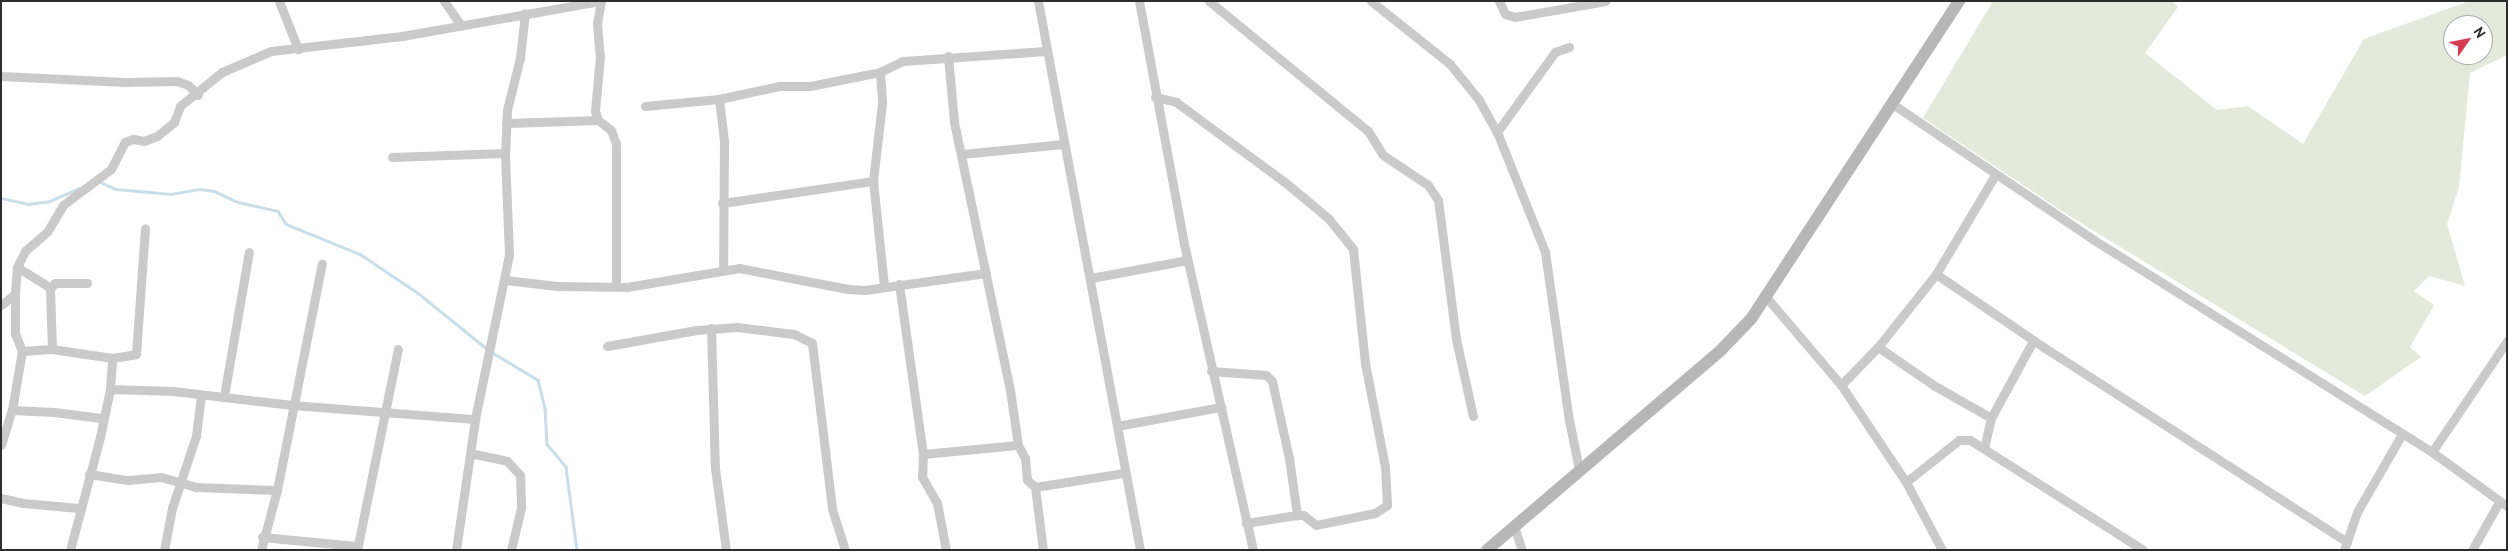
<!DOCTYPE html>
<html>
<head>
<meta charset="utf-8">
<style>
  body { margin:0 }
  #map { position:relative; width:2508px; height:551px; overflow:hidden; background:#fff; font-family:"PT Sans",sans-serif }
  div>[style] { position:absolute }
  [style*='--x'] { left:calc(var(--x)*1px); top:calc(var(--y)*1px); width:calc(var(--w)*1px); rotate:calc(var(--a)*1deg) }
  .green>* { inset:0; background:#e4e9db }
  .stream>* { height:2.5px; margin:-1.25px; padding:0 1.25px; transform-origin:1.25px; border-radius:1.25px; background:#c9dee8 }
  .street>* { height:9px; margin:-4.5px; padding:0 4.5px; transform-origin:4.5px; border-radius:4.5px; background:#cacaca }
  .secondary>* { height:12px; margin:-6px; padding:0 6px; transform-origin:6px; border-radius:6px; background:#b7b7b7 }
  span { translate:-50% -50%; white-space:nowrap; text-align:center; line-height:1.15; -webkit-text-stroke:5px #fff; paint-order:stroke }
  .frame { position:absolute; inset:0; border:2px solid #2d2d2d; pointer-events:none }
  .north { position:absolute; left:2443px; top:15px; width:50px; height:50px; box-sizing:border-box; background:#fff; border:1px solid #ababab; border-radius:50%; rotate:57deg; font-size:14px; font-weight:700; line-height:20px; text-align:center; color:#2d2d2d }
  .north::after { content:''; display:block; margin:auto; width:18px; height:22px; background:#d53d52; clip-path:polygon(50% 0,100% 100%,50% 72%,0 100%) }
</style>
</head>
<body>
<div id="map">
  <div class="green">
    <i style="clip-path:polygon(evenodd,1993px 1px,2172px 1px,2178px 7px,2145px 53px,2217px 110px,2248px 106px,2303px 144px,2364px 39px,2469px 1px,2507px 1px,2507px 55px,2470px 73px,2459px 187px,2447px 224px,2465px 286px,2429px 276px,2414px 291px,2434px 305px,2410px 347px,2421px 357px,2365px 396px,2071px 217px,1923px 118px,1993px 1px,2453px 25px,2483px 25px,2483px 55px,2453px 55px,2453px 25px)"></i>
  </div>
  <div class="stream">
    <i style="--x:98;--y:181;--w:20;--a:24"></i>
    <i style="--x:116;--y:189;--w:55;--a:5.2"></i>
    <i style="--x:171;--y:194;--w:29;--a:-10"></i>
    <i style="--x:200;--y:189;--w:14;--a:8"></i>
    <i style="--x:214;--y:191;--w:26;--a:25"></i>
    <i style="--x:238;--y:202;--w:41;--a:12.7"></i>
    <i style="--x:278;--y:211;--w:15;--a:58"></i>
    <i style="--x:286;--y:224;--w:80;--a:22.1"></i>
    <i style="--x:360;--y:254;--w:70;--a:33.9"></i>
    <i style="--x:418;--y:293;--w:87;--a:39"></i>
    <i style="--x:1;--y:198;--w:29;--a:12"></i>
    <i style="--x:29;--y:204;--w:21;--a:-8"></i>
    <i style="--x:50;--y:201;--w:32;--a:-24"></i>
    <i style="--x:490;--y:351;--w:56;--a:31.1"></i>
    <i style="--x:538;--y:380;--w:29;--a:76"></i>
    <i style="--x:545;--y:408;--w:36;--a:87"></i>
    <i style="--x:547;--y:444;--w:30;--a:50"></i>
    <i style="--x:566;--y:467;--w:84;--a:82.5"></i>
  </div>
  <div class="street">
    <i style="--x:279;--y:1;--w:52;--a:68.4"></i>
    <i style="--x:444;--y:1;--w:29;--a:55"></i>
    <i style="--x:1038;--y:1;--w:558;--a:79.47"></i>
    <i style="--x:1139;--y:1;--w:247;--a:79.5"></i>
    <i style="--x:1184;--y:244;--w:314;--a:77.3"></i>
    <i style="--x:1209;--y:1;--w:205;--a:39.3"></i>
    <i style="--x:1368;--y:131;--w:28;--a:58"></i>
    <i style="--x:1383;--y:155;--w:54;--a:33.7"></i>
    <i style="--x:1428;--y:185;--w:18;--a:56"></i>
    <i style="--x:1438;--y:200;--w:140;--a:82.6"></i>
    <i style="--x:1456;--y:339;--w:79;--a:77.6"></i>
    <i style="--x:1371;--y:1;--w:101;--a:38.6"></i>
    <i style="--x:1450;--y:64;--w:46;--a:51.1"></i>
    <i style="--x:1479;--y:100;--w:37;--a:61"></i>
    <i style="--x:1497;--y:132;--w:129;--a:68.2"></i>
    <i style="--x:1545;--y:252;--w:170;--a:81.9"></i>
    <i style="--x:1569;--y:420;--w:50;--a:78.5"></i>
    <i style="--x:1499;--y:1;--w:14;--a:65"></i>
    <i style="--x:1505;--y:14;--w:10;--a:17"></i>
    <i style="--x:1515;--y:17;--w:92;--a:-10"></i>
    <i style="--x:948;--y:56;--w:66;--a:84.8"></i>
    <i style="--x:954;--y:122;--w:274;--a:78.2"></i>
    <i style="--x:1010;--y:390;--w:56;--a:81.7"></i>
    <i style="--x:1018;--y:445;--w:15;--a:62"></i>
    <i style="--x:1025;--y:458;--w:22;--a:85"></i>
    <i style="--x:1027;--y:480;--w:11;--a:41"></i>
    <i style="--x:1035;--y:487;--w:64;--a:82.8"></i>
    <i style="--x:880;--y:72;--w:31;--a:86"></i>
    <i style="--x:882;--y:103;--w:79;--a:96.6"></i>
    <i style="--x:873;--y:181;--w:105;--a:84"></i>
    <i style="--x:1;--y:76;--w:124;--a:2.8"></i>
    <i style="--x:125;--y:82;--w:52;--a:-1.1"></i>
    <i style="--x:177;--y:81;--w:12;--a:20"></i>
    <i style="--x:188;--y:85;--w:14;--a:45"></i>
    <i style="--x:1155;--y:97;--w:22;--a:13"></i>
    <i style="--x:1176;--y:102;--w:137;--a:36.4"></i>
    <i style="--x:1286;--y:183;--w:55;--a:39.8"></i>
    <i style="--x:1328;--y:218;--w:40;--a:51"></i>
    <i style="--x:1353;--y:249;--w:115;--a:84"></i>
    <i style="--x:1365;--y:363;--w:106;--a:79.1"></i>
    <i style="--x:1385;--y:467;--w:38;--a:87"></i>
    <i style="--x:1387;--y:505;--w:14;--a:146"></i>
    <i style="--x:1375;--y:513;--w:60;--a:168.5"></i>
    <i style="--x:1316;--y:525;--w:16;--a:-142"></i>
    <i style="--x:1303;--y:515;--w:6;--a:180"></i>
    <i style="--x:1297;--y:515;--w:52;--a:171.1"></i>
    <i style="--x:719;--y:99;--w:42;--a:83.2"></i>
    <i style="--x:724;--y:141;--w:129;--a:90.4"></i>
    <i style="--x:1891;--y:103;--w:245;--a:34"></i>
    <i style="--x:2094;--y:240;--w:399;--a:32.1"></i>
    <i style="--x:2432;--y:452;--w:92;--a:35.8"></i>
    <i style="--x:645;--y:106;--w:74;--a:-5.4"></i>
    <i style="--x:719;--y:99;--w:61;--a:-12.2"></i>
    <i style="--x:779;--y:86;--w:31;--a:0"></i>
    <i style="--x:810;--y:86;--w:71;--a:-11.3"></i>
    <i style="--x:880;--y:72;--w:25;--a:-26"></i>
    <i style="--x:903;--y:61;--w:143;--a:-4"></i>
    <i style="--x:506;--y:123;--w:92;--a:-1.9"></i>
    <i style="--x:1497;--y:132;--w:99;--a:-54.1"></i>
    <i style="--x:1555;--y:52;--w:15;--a:-20"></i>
    <i style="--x:962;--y:154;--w:101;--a:-5.7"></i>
    <i style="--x:392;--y:157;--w:113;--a:-2"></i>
    <i style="--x:722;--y:203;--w:153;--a:-8.3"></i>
    <i style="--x:17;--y:267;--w:39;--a:32"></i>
    <i style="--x:1936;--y:274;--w:132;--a:34.2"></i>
    <i style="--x:2045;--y:348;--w:359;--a:32.7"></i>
    <i style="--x:1091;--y:278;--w:98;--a:-10.6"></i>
    <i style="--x:505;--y:280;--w:52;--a:6.6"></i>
    <i style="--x:557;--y:286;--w:70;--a:0.8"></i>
    <i style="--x:627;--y:287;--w:114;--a:-9.6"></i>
    <i style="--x:739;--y:268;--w:111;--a:10.9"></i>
    <i style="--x:848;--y:289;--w:17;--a:3"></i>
    <i style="--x:865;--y:290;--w:122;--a:-8"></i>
    <i style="--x:899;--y:284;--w:172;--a:82"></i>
    <i style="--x:923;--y:454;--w:23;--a:92"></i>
    <i style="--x:922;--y:477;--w:30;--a:60"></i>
    <i style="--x:937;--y:503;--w:48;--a:79.2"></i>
    <i style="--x:1767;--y:298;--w:114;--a:49.6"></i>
    <i style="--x:1841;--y:385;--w:117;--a:56.2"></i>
    <i style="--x:1906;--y:482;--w:77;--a:62.1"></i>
    <i style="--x:1;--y:305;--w:18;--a:-38"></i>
    <i style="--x:15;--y:294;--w:27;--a:-86"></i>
    <i style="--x:17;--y:267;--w:18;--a:-63"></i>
    <i style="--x:25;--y:251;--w:29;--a:-41"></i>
    <i style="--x:47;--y:232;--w:31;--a:-59"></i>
    <i style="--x:63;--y:205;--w:60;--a:-36.9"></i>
    <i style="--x:111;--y:169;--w:30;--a:-63"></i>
    <i style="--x:125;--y:142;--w:9;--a:-21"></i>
    <i style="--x:133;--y:139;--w:11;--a:10"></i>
    <i style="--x:144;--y:141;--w:14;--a:-21"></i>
    <i style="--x:157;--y:136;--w:22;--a:-39"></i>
    <i style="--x:174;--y:122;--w:17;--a:-69"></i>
    <i style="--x:180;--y:106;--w:54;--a:-39"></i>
    <i style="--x:222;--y:72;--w:53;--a:-23.2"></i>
    <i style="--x:271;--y:51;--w:132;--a:-6.5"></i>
    <i style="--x:402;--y:36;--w:202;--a:-10"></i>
    <i style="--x:601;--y:1;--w:23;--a:100"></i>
    <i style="--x:597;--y:24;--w:32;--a:85"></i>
    <i style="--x:600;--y:56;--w:55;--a:95.2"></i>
    <i style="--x:595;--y:111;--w:9;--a:72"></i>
    <i style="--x:598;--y:120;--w:16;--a:38"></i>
    <i style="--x:611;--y:130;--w:15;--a:70"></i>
    <i style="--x:616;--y:144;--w:142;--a:90"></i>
    <i style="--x:711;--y:328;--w:140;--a:88.4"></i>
    <i style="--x:715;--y:468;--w:83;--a:82.4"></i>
    <i style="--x:607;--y:346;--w:91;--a:-10.1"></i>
    <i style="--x:697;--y:330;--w:40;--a:-4.3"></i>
    <i style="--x:737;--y:327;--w:57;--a:7"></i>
    <i style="--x:794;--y:334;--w:20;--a:27"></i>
    <i style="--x:812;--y:343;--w:167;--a:83.1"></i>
    <i style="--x:832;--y:509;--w:43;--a:72.4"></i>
    <i style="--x:1878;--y:347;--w:69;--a:34.4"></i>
    <i style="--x:1935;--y:386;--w:64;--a:29.7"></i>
    <i style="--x:52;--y:349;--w:61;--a:-91.9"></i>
    <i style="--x:50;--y:288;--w:7;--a:-45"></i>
    <i style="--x:55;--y:283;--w:32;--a:0"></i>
    <i style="--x:22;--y:351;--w:30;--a:-4"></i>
    <i style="--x:52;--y:349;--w:61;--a:8.5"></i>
    <i style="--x:112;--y:358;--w:24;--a:-9"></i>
    <i style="--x:136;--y:354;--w:126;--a:-85.9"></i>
    <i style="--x:1211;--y:371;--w:55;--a:4.2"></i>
    <i style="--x:1266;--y:375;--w:8;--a:45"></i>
    <i style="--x:1272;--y:381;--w:79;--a:77.6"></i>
    <i style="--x:1289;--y:458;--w:58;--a:82"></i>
    <i style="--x:1841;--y:385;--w:53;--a:-45.8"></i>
    <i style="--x:1878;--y:347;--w:93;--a:-51.5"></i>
    <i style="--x:1936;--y:274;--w:115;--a:-59.2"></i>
    <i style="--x:110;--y:389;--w:63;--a:1.8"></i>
    <i style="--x:173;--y:391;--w:120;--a:6.7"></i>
    <i style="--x:292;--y:405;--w:184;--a:4.4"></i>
    <i style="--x:224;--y:396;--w:146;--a:-80.2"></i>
    <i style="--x:12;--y:410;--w:42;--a:2.7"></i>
    <i style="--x:54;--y:412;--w:47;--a:7.3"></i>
    <i style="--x:1117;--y:426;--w:106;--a:-10.4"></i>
    <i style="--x:1;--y:445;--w:37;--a:-73"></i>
    <i style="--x:12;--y:410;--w:60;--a:-80.4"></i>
    <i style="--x:22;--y:351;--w:18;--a:-112"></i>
    <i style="--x:15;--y:334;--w:40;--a:-90"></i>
    <i style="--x:1984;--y:448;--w:31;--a:-77"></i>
    <i style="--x:1991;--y:418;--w:88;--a:-61.4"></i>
    <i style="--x:2432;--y:452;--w:134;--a:-56"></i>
    <i style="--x:470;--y:453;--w:38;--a:12"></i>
    <i style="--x:507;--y:461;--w:19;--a:47"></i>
    <i style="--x:520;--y:475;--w:33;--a:88"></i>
    <i style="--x:521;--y:508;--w:43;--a:103.4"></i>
    <i style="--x:923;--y:454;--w:95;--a:-5.4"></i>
    <i style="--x:89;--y:474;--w:39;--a:9"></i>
    <i style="--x:128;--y:480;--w:33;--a:-5"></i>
    <i style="--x:161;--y:477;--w:35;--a:16"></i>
    <i style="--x:195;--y:487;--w:82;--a:2.1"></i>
    <i style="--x:1906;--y:482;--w:68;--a:-38.4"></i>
    <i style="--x:1959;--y:440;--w:11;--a:0"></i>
    <i style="--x:1970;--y:440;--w:205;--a:32.4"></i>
    <i style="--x:1035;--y:487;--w:89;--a:-9"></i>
    <i style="--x:1;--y:498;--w:23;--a:13"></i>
    <i style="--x:23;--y:503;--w:56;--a:5.1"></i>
    <i style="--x:1514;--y:526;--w:25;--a:72"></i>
    <i style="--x:262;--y:537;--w:95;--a:5.4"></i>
    <i style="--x:70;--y:550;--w:117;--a:-75.1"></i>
    <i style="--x:100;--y:437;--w:49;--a:-78.2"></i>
    <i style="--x:110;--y:389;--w:31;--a:-86"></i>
    <i style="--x:164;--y:550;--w:43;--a:-79.2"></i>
    <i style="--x:172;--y:508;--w:76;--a:-71.6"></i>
    <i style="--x:196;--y:436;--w:41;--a:-83"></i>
    <i style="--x:261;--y:550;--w:62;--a:-75.1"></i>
    <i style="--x:277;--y:490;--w:231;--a:-78.8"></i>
    <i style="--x:357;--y:550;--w:205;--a:-78.5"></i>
    <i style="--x:456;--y:550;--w:132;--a:-81.7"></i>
    <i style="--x:475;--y:419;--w:167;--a:-78.3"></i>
    <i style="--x:509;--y:255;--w:98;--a:-92.3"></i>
    <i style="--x:505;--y:157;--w:47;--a:-87.6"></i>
    <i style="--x:507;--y:110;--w:54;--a:-76"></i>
    <i style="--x:520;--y:58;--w:45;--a:-83.7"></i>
    <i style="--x:2344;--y:550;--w:40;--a:-71.1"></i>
    <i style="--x:2357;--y:512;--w:90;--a:-60"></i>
    <i style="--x:2472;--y:550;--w:55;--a:-60.6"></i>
  </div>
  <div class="secondary">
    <i style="--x:1487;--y:550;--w:309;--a:-40.5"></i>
    <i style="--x:1722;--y:349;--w:42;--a:-46"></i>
    <i style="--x:1751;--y:319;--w:380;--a:-56.8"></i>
  </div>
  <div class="frame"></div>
  <div class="north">N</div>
</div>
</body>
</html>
